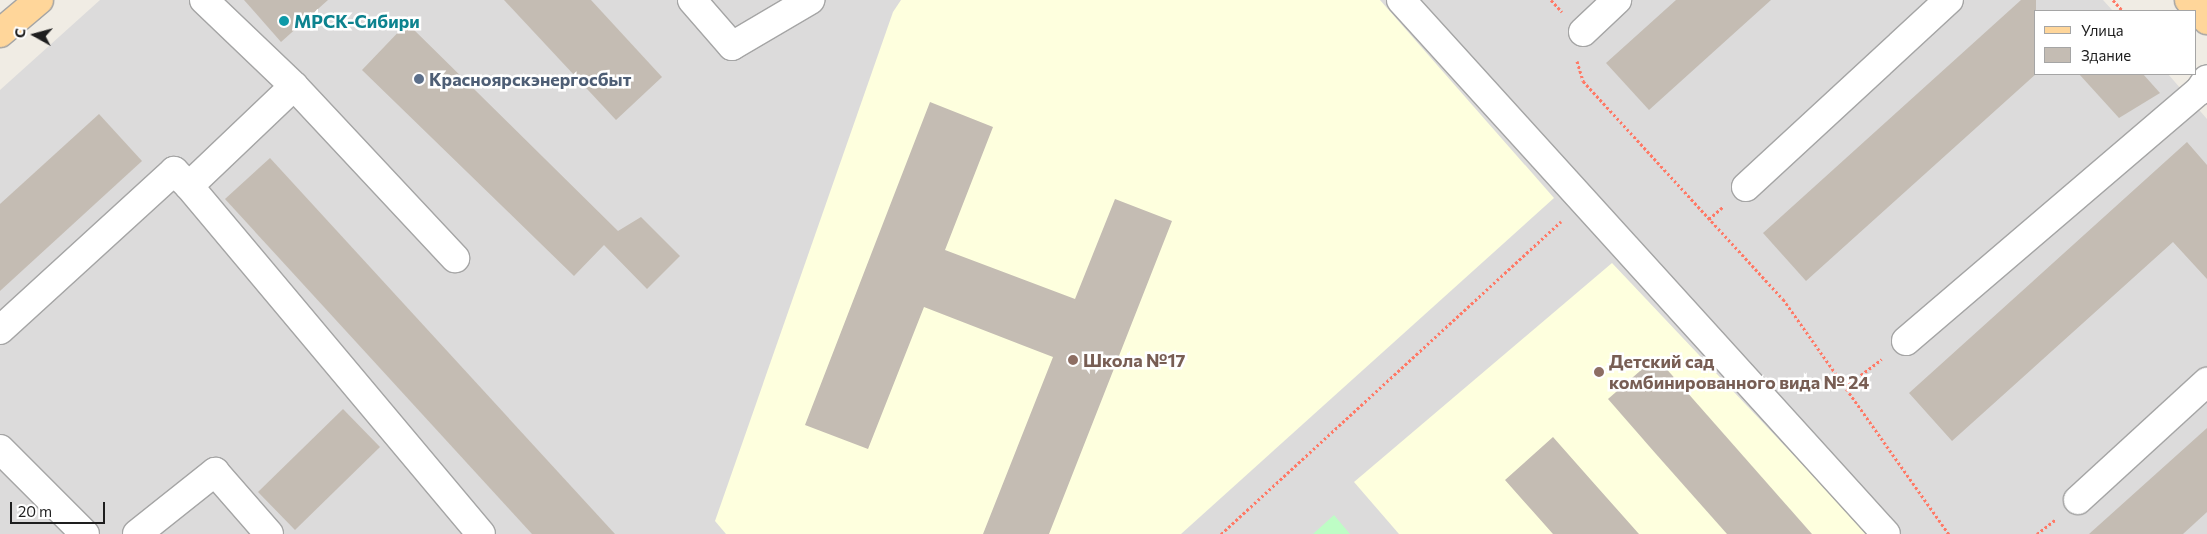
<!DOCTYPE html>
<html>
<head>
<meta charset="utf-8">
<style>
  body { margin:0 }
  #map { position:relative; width:2207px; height:534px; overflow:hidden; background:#f0ece4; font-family:Commissioner,sans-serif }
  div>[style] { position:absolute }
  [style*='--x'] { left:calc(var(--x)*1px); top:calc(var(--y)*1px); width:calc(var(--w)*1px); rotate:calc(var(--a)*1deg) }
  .residential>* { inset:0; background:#dcdbdb }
  .education>* { inset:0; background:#feffde }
  .park>* { inset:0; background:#befdc5 }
  .building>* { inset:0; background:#c4bcb3 }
  .path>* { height:3px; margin-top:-1.5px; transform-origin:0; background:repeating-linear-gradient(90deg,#ff7966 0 2.5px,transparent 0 5px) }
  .roads { filter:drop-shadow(1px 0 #a5a5a5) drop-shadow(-1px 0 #a5a5a5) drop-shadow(0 1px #a5a5a5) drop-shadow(0 -1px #a5a5a5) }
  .minor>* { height:28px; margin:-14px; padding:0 14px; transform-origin:14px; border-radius:14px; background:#fff }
  .major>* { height:28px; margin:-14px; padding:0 14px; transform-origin:14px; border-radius:14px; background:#ffd69a }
  .dots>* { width:14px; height:14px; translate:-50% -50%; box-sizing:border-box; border:2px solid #fff; border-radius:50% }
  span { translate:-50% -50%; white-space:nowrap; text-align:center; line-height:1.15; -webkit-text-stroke:5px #fff; paint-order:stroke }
  .culture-label { font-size:18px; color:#0d838f; font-weight:700 }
  .left { translate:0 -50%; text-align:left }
  .service-label { font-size:18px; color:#4e5e75; font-weight:700 }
  .education-label { font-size:18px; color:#785e54; font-weight:700 }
  .legend { position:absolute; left:2034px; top:10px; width:162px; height:65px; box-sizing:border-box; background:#fff; border:1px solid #a5a5a5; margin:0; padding:6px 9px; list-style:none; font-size:15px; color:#1e1e1e }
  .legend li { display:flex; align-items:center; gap:10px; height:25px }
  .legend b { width:25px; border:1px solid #a5a5a5 }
  .north { position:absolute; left:10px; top:10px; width:50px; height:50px; -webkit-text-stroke:4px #fff; paint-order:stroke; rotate:277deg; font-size:14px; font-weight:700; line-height:20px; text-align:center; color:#1e1e1e }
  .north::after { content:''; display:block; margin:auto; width:18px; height:22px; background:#1e1e1e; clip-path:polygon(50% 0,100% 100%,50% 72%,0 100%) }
  .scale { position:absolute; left:10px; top:502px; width:95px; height:22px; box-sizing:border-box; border:2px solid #1e1e1e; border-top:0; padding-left:6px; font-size:15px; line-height:18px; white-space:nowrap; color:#1e1e1e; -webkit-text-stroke:4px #fff; paint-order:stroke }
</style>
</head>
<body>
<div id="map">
  <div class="residential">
    <i style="clip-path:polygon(100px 0,2103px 0,2113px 11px,2036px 11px,2036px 74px,2168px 74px,2207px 119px,2207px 534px,0 534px,0 90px)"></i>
  </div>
  <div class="education">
    <i style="clip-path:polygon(901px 0,1380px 0,1554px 198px,1181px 534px,726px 534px,715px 521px,893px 12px)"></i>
    <i style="clip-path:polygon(1612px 263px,1868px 534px,1399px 534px,1354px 482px)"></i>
  </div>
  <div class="park">
    <i style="clip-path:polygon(1334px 515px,1350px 534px,1313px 534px)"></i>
  </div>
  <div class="building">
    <i style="clip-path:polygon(244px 0,328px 0,281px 42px)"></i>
    <i style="clip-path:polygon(504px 0,591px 0,662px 77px,616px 120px)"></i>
    <i style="clip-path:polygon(1676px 0,1771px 0,1649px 110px,1606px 63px)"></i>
    <i style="clip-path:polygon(2021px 0,2036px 0,2036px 74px,1806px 281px,1763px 233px)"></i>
    <i style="clip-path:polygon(407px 23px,618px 231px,641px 217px,680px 256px,647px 289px,604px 245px,574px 276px,362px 70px)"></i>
    <i style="clip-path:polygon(2079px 74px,2143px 74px,2160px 93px,2119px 118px)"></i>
    <i style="clip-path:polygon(930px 102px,993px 127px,945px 250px,1075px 299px,1115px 199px,1172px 221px,1049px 534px,983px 534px,1053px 357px,924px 307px,868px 449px,805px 425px)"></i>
    <i style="clip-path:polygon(99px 114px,142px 161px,0 291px,0 204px)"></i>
    <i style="clip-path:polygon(2187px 142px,2207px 165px,2207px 279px,2173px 242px,1952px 441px,1909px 393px)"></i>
    <i style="clip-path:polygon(270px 158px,615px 534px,532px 534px,225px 199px)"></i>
    <i style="clip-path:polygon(1656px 357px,1812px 534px,1727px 534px,1656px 454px,1608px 399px)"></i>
    <i style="clip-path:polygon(343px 409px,380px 447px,295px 530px,258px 492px)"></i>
    <i style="clip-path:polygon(2207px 428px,2207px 512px,2183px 534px,2089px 534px)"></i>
    <i style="clip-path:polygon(1553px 437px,1591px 480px,1639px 534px,1553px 534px,1505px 480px)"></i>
  </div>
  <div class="path">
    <i style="--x:1551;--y:0;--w:16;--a:47"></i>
    <i style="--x:2113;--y:0;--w:15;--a:48"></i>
    <i style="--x:1577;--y:61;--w:21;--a:73"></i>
    <i style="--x:1583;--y:81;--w:296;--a:47.5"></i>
    <i style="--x:1783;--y:299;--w:288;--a:54.8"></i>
    <i style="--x:1709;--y:219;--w:18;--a:-41"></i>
    <i style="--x:1845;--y:387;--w:46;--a:-37.1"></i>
    <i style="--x:1221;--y:534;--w:462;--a:-42.6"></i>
    <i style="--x:2037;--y:534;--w:24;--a:-38"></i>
  </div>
  <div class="roads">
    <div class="minor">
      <i style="--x:204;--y:0;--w:124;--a:43.7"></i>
      <i style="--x:294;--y:86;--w:145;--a:136.4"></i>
      <i style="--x:189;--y:186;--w:454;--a:50"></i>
      <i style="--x:692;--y:0;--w:61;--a:49"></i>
      <i style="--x:732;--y:46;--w:91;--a:-30.5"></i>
      <i style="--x:1401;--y:0;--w:721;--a:47.75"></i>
      <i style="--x:1583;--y:32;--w:47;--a:-43.3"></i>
      <i style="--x:294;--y:86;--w:236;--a:46.9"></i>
      <i style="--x:1746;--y:187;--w:276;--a:-42.7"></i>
      <i style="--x:0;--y:330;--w:236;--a:-42.4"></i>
      <i style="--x:174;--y:171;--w:21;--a:45"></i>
      <i style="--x:1906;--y:341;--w:385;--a:-40.5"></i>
      <i style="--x:2199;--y:91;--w:14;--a:-56"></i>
      <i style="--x:0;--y:449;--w:120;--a:45"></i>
      <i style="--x:2078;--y:500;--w:175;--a:-42.5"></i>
      <i style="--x:137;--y:534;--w:100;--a:-38.5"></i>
      <i style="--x:215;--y:472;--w:82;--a:48.9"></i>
    </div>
    <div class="major">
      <i style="--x:2189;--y:0;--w:27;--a:48"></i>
      <i style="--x:0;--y:33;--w:51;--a:-40.2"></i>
    </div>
  </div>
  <div class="dots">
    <i style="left:284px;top:21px;background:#0f9aa8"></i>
    <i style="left:419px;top:79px;background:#5c6f8a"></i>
    <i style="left:1073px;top:360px;background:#8d6e63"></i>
    <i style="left:1599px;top:372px;background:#8d6e63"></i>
  </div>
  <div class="culture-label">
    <span class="left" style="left:294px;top:21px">МРСК-Сибири</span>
  </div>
  <div class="service-label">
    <span class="left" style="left:429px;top:79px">Красноярскэнергосбыт</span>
  </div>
  <div class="education-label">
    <span class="left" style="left:1083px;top:360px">Школа №17</span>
    <span class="left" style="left:1609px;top:372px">Детский сад<br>комбинированного вида № 24</span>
  </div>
  <ul class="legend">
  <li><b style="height:6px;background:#ffd69a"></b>Улица</li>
  <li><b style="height:14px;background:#c4bcb3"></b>Здание</li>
  </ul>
  <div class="north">С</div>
  <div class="scale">20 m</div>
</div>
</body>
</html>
